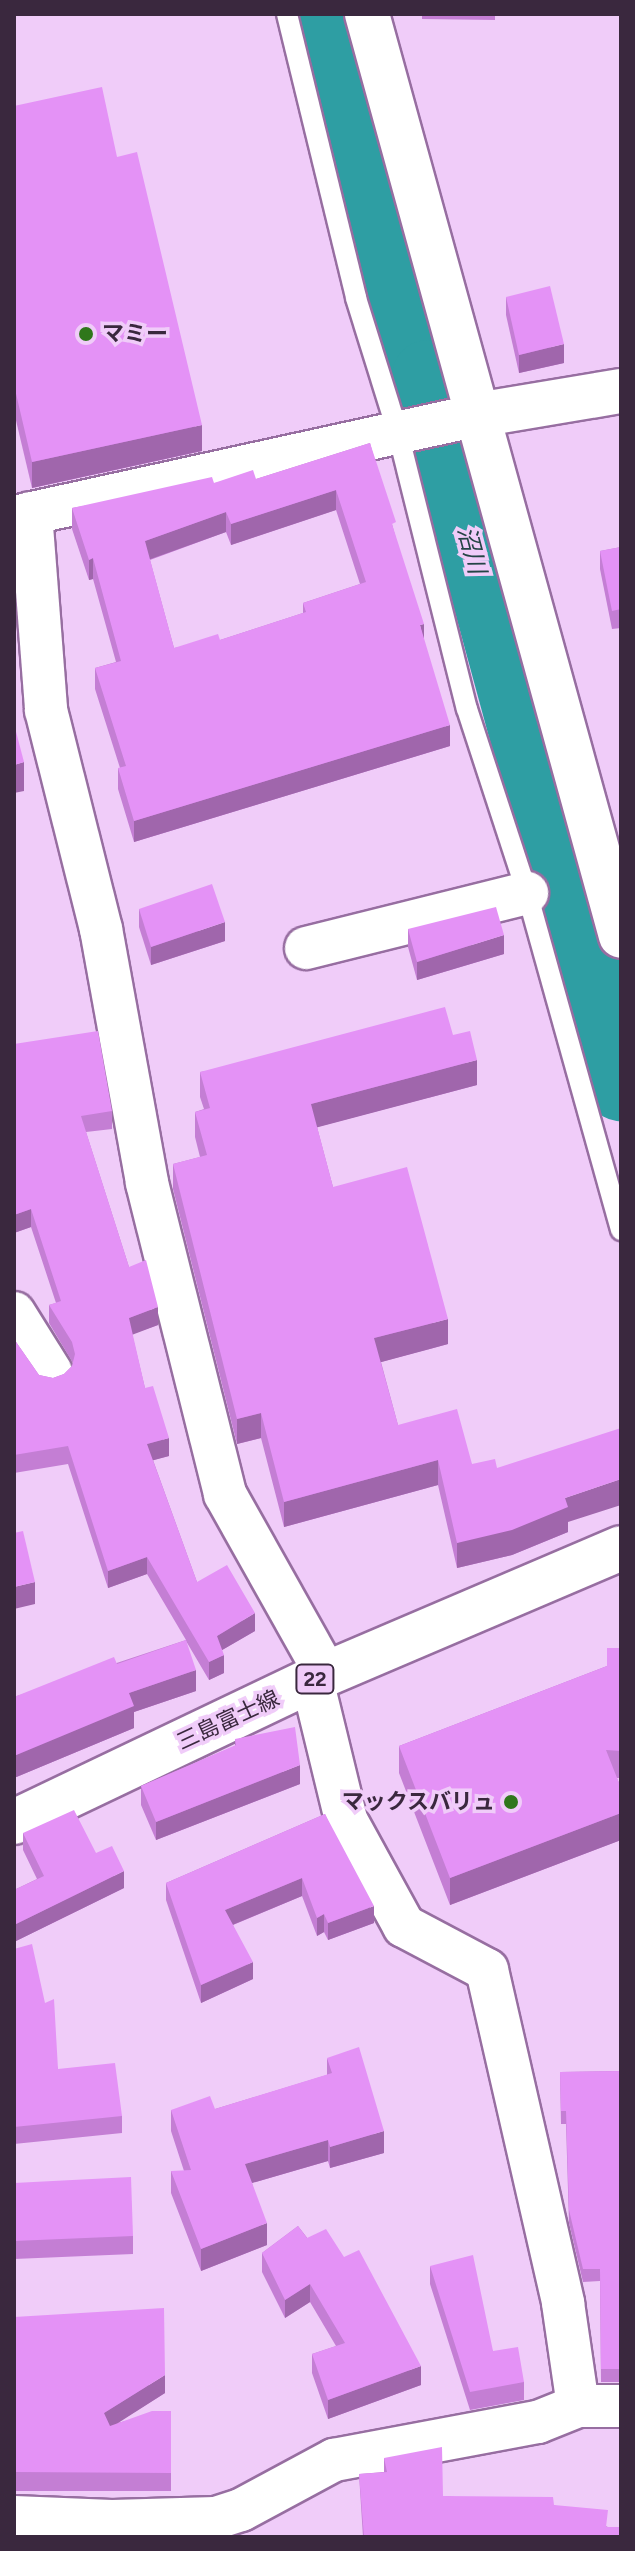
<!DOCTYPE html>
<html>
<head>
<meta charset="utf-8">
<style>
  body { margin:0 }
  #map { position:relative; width:635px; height:2551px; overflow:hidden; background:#f0ccf9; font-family:Figtree,"Noto Sans JP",sans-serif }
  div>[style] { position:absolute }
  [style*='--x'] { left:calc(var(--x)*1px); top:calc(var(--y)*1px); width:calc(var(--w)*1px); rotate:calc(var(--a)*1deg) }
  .river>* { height:72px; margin:-36px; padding:0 36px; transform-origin:36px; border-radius:36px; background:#2e9ea3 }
  .roads { filter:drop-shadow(2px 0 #976ea1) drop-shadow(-2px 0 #976ea1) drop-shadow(0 2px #976ea1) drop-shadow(0 -2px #976ea1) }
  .lane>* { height:20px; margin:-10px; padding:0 10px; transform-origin:10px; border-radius:10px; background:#fff }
  .street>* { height:42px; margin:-21px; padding:0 21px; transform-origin:21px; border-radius:21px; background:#fff }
  .secondary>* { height:44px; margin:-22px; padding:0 22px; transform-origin:22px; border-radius:22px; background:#fff }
  .primary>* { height:44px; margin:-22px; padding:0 22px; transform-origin:22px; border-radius:22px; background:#fff }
  .wall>* { inset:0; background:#c47ed4 }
  .shaded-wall>* { inset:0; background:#a066ac }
  .building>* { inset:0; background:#e492f6 }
  .dots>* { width:22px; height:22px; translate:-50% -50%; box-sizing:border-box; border:4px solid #f0ccf9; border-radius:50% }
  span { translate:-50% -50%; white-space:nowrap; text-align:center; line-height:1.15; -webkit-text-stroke:7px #f0ccf9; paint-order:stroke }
  .shield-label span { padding:2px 6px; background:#f0ccf9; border:2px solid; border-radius:6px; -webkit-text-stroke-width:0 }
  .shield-label { font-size:20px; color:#3a283e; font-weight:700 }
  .poi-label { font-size:22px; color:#3a283e; font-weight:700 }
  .left { translate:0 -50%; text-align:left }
  .right { translate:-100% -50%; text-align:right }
  .street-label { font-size:22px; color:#3a283e }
  .water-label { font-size:24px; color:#244446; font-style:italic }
  .frame { position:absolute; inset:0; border:16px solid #3a283e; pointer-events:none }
</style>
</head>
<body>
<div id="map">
  <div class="river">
    <i style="--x:324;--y:14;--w:377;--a:74"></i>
    <i style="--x:428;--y:376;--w:735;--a:74.77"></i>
  </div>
  <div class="roads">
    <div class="lane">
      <i style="--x:287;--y:14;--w:292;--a:76.3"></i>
      <i style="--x:356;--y:298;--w:141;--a:72.7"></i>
      <i style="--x:398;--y:433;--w:284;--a:76"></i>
      <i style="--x:467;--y:709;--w:194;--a:71.9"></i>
      <i style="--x:527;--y:893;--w:350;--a:74.4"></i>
    </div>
    <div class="street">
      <i style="--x:31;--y:513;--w:198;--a:85.6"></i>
      <i style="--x:46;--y:710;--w:226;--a:75.9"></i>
      <i style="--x:101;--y:929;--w:258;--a:79.7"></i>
      <i style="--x:147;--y:1183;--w:321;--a:75.9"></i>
      <i style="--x:225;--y:1494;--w:206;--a:60.7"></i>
      <i style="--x:14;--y:517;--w:474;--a:-12.4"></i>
      <i style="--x:306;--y:948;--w:228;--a:-14"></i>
      <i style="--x:14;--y:1313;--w:70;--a:57.9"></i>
      <i style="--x:312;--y:1680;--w:144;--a:76.3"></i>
      <i style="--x:346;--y:1820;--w:121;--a:61.3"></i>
      <i style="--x:404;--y:1926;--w:94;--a:27.9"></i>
      <i style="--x:487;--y:1970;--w:342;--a:77.1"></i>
      <i style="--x:563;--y:2303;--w:104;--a:81.7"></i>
      <i style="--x:578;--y:2406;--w:43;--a:0"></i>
      <i style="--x:14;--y:2517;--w:98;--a:2.3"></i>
      <i style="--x:112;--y:2521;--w:104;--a:-1.7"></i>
      <i style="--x:216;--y:2518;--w:26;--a:-18"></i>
      <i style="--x:241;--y:2510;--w:106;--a:-28.3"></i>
      <i style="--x:334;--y:2460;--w:208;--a:-10.6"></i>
      <i style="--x:538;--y:2422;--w:43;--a:-21.8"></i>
    </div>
    <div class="secondary">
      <i style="--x:367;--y:14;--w:956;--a:74.6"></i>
      <i style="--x:477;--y:415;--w:146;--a:-9.5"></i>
    </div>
    <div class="primary">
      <i style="--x:14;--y:1822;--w:330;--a:-25.5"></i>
      <i style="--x:312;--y:1680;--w:336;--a:-23.1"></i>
    </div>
  </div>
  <div class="wall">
    <i style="clip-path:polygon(422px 14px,495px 14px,495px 20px,422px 19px)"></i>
    <i style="clip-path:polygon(14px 106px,117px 157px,202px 451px,32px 488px,14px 412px)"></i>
    <i style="clip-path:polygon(506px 297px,564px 363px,519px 373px,506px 315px)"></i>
    <i style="clip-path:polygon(evenodd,370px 443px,424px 642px,450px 746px,134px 842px,118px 789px,118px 768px,120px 768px,95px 689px,95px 668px,116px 662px,93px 579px,89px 580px,72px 529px,72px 508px,214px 483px,256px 479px,370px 443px,336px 510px,360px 584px,303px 603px,303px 613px,220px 640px,174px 648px,150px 560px,226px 532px,231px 545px,336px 510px)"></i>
    <i style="clip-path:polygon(621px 547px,621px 628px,612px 629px,600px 569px,600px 551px)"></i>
    <i style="clip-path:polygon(139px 909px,225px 941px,151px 965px,139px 927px)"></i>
    <i style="clip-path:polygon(408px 929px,504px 954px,417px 980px,408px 947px)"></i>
    <i style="clip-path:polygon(453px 1035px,477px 1085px,317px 1127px,333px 1187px,448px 1344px,381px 1362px,398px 1425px,472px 1464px,497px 1468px,568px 1522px,568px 1532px,512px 1555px,457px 1568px,438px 1485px,284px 1527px,261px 1438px,237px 1444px,173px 1189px,173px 1164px,200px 1157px,195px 1137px,195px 1112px,204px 1109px,200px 1097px,200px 1072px)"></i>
    <i style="clip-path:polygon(14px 1044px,112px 1111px,112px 1129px,86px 1132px,129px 1267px,158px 1325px,132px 1334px,145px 1388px,169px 1456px,153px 1460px,197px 1582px,255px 1631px,222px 1650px,224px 1673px,209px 1680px,186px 1641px,196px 1691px,134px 1712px,134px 1728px,14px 1778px,14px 1697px,186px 1640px,147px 1574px,108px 1588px,68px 1464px,14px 1473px,14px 1339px,39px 1375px,53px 1378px,64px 1374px,72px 1366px,73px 1363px,49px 1323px,49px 1305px,56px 1303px,31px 1227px,14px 1233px)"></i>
    <i style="clip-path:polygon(621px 1648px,621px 1778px,617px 1778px,621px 1788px,621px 1840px,450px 1905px,399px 1773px,399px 1746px,607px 1666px)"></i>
    <i style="clip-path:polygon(235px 1739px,300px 1784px,156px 1840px,141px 1805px,141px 1786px,235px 1746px)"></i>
    <i style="clip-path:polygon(325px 1814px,374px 1923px,328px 1940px,324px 1932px,317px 1936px,302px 1896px,233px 1925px,253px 1979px,201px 2003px,166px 1900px,166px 1883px)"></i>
    <i style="clip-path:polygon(23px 1833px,96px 1853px,124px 1888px,14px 1942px,14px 1890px,37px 1879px,23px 1850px)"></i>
    <i style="clip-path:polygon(14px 1949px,58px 2069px,122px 2116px,122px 2133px,14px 2144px)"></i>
    <i style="clip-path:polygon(327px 2058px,384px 2153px,330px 2168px,328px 2161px,252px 2183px,267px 2245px,201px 2271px,171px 2193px,171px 2171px,184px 2171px,171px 2131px,171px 2110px,215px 2109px,327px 2075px)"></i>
    <i style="clip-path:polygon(621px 2071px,621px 2382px,601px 2382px,600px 2281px,583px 2282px,569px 2223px,566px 2124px,561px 2124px,560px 2072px)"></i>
    <i style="clip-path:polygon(14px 2183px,133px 2236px,133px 2254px,14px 2259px)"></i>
    <i style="clip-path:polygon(298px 2226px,421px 2385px,328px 2419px,312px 2373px,312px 2354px,336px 2346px,310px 2302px,285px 2318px,262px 2272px,262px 2253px)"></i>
    <i style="clip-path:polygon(430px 2266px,493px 2351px,524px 2382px,524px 2400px,470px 2410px,430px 2284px)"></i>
    <i style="clip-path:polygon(14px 2317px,165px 2393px,117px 2423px,171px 2411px,171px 2491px,14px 2491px)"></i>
    <i style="clip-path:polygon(384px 2458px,443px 2496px,554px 2505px,608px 2527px,621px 2537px,363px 2537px,359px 2474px,384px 2472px)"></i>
  </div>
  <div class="shaded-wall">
    <i style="clip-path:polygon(564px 344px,564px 363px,519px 373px,519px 355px)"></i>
    <i style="clip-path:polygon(202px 425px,202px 451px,32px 488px,32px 462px)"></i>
    <i style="clip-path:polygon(336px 490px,336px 510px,231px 545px,231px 524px)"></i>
    <i style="clip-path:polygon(226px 512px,226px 532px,145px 561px,145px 541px)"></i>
    <i style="clip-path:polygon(93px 558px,93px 579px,89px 580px,89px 560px)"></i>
    <i style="clip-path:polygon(424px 624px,424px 644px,420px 625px)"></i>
    <i style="clip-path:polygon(450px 725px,450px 746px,134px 842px,134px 821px)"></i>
    <i style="clip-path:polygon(24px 762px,24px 791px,14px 793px,14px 765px)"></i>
    <i style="clip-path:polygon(225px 922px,225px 941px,151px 965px,151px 947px)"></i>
    <i style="clip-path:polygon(504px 935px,504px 954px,417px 980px,417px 962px)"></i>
    <i style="clip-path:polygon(477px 1060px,477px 1085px,311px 1129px,311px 1104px)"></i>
    <i style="clip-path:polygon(31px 1209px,31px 1227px,14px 1233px,14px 1215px)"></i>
    <i style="clip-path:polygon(158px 1307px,158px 1325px,129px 1336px,129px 1318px)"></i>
    <i style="clip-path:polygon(448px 1319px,448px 1344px,374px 1364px,374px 1338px)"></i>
    <i style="clip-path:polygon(261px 1413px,261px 1438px,237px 1444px,237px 1419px)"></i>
    <i style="clip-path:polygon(169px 1438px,169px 1456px,147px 1462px,147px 1444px)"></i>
    <i style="clip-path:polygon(438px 1460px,438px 1485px,284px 1527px,284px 1502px)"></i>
    <i style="clip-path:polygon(621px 1479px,621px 1505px,568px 1522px,568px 1532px,512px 1555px,457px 1568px,457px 1543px,565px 1498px)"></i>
    <i style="clip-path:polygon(147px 1557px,147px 1574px,108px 1588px,108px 1571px)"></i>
    <i style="clip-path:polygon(35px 1582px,35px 1604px,14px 1609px,14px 1587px)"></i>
    <i style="clip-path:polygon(255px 1613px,255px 1631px,217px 1653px,217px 1636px)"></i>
    <i style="clip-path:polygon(224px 1655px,224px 1673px,209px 1680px,209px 1662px)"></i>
    <i style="clip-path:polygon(196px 1670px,196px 1691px,134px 1712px,134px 1728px,14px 1778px,14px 1756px,129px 1693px)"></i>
    <i style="clip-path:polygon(300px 1765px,300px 1784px,156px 1840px,156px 1822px)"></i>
    <i style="clip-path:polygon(621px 1813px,621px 1840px,450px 1905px,450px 1878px)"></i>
    <i style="clip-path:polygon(124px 1871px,124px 1888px,14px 1942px,14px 1925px)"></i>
    <i style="clip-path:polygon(302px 1878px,302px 1896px,225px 1928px,225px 1910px)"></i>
    <i style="clip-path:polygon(374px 1906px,374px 1923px,328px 1940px,328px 1923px)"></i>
    <i style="clip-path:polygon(324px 1914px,324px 1932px,317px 1936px,317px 1918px)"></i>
    <i style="clip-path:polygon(253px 1962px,253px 1979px,201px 2003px,201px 1985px)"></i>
    <i style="clip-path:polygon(384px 2131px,384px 2153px,330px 2168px,330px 2147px)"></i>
    <i style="clip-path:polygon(328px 2140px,328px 2161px,245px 2185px,245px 2164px)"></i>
    <i style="clip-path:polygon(267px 2223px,267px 2245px,201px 2271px,201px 2249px)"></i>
    <i style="clip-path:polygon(310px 2284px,310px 2302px,285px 2318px,285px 2300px)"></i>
    <i style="clip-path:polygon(421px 2366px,421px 2385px,328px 2419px,328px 2400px)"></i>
    <i style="clip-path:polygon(165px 2375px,165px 2393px,104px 2432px,104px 2413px)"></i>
  </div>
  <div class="building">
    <i style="clip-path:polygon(102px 87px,117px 157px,137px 152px,202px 425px,32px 462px,14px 385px,14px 106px)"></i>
    <i style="clip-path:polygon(550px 286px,564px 344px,519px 355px,506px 297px)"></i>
    <i style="clip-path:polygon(evenodd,370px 443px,396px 522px,392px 524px,424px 624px,420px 625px,450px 725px,134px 821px,118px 768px,126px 766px,95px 668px,121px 661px,93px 558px,89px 560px,72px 508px,212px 477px,214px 483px,253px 470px,256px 479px,370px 443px,336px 490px,366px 582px,303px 603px,306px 612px,220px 640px,218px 634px,174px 648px,145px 541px,226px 512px,231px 524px,336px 490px)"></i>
    <i style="clip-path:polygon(621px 547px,621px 609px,612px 611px,600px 551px)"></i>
    <i style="clip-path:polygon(14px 724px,24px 762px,14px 765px)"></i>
    <i style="clip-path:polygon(212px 884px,225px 922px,151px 947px,139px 909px)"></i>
    <i style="clip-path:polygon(496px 907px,504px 935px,417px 962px,408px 929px)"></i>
    <i style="clip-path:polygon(445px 1007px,453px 1035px,470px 1031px,477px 1060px,311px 1104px,333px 1187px,407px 1167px,448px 1319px,374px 1338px,398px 1425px,457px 1409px,472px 1464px,495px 1459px,497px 1468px,621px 1428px,621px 1479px,565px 1498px,568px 1507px,512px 1530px,457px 1543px,438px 1460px,284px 1502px,261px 1413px,237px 1419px,173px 1164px,207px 1155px,195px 1112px,210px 1108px,200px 1072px)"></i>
    <i style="clip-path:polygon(98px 1031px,112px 1111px,81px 1116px,129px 1267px,146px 1260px,158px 1307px,129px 1318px,145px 1388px,153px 1386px,169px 1438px,147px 1444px,197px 1582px,227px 1565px,255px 1613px,217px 1636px,224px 1655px,209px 1662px,147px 1557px,108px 1571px,68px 1446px,14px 1455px,14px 1339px,39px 1375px,53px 1378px,64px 1374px,72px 1366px,75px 1354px,72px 1342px,49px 1305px,61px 1301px,31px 1209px,14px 1215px,14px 1044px)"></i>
    <i style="clip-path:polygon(23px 1531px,35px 1582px,14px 1587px,14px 1533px)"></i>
    <i style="clip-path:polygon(186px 1640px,196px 1670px,129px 1693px,134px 1706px,14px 1756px,14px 1697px,114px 1657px,117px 1664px)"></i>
    <i style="clip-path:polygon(607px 1648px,621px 1648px,621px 1751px,606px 1750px,621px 1788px,621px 1813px,450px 1878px,399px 1746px,607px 1666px)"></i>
    <i style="clip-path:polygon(295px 1727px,300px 1765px,156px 1822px,141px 1786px,236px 1745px,235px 1739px)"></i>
    <i style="clip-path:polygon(74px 1810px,96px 1853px,112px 1846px,124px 1871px,14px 1925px,14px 1890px,44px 1876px,23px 1833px)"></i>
    <i style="clip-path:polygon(325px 1814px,374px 1906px,328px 1923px,324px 1914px,317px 1918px,302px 1878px,225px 1910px,253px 1962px,201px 1985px,166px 1883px)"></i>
    <i style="clip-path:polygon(32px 1944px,45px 2003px,54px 1999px,58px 2069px,115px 2063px,122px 2116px,14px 2127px,14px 1949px)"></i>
    <i style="clip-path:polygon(359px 2047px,384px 2131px,330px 2147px,328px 2140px,245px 2164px,267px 2223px,201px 2249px,171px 2171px,191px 2170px,171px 2110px,210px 2096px,215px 2109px,332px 2073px,327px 2058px)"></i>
    <i style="clip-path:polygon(621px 2071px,621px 2369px,601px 2369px,600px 2269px,583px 2269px,569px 2210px,566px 2111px,561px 2111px,560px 2072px)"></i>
    <i style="clip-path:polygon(131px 2177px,133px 2236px,14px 2241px,14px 2183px)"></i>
    <i style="clip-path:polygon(298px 2226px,307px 2238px,326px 2229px,344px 2257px,359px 2250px,421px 2366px,328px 2400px,312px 2354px,345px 2343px,310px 2284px,285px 2300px,262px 2253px)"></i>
    <i style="clip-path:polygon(473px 2255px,493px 2351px,518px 2347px,524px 2382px,470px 2392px,430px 2266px)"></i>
    <i style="clip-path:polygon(164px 2308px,165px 2375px,104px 2413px,110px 2426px,152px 2411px,171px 2411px,171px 2473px,14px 2472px,14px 2317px)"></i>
    <i style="clip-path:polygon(442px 2447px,443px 2496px,553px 2497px,554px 2505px,608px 2510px,606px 2527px,621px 2527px,621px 2537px,364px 2537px,359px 2474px,387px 2472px,384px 2458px)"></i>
  </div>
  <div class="dots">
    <i style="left:86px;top:334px;background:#2f771b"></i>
    <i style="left:511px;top:1802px;background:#2f771b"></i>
  </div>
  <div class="shield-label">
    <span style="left:315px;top:1679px">22</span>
  </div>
  <div class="poi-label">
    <span class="left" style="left:102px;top:334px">マミー</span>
    <span class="right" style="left:495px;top:1802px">マックスバリュ</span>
  </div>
  <div class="street-label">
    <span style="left:228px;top:1720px;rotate:-25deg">三島富士線</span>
  </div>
  <div class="water-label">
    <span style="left:472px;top:550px;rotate:75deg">沼川</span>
  </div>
  <div class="frame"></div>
</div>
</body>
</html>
